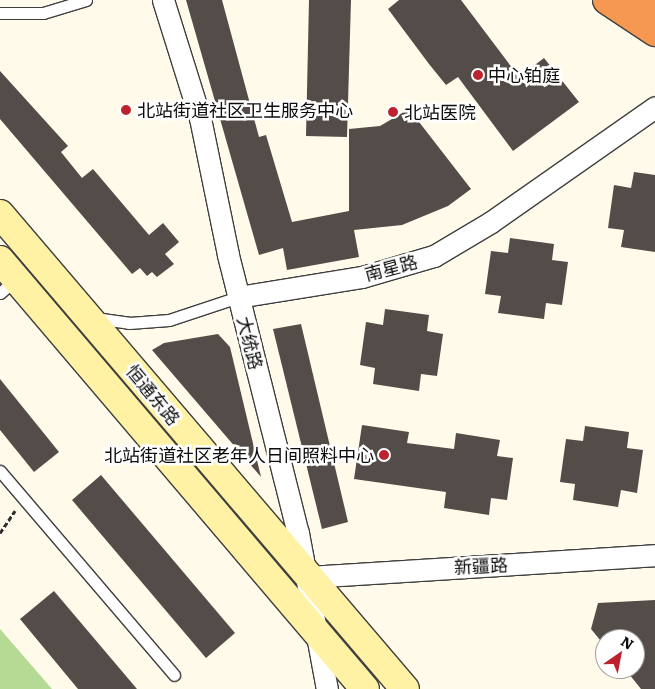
<!DOCTYPE html>
<html>
<head>
<meta charset="utf-8">
<style>
  body { margin:0 }
  #map { position:relative; width:655px; height:689px; overflow:hidden; background:#fffaea; font-family:Literata,"Noto Sans SC",serif }
  div>[style] { position:absolute }
  [style*='--x'] { left:calc(var(--x)*1px); top:calc(var(--y)*1px); width:calc(var(--w)*1px); rotate:calc(var(--a)*1deg) }
  .forest>* { inset:0; background:#b5da93 }
  .building>* { inset:0; background:#544c48 }
  .path>* { height:3px; margin-top:-1.5px; transform-origin:0; background:repeating-linear-gradient(90deg,#2e2e2e 0 5px,transparent 0 7.5px) }
  .roads { filter:drop-shadow(1px 0 #3f3f3f) drop-shadow(-1px 0 #3f3f3f) drop-shadow(0 1px #3f3f3f) drop-shadow(0 -1px #3f3f3f) }
  .lane>* { height:11px; margin:-5.5px; padding:0 5.5px; transform-origin:5.5px; border-radius:5.5px; background:#fff }
  .street>* { height:21px; margin:-10.5px; padding:0 10.5px; transform-origin:10.5px; border-radius:10.5px; background:#fff }
  .secondary>* { height:28px; margin:-14px; padding:0 14px; transform-origin:14px; border-radius:14px; background:#fff2a5 }
  .highway>* { height:28px; margin:-14px; padding:0 14px; transform-origin:14px; border-radius:14px; background:#f69851 }
  .dots>* { width:14px; height:14px; translate:-50% -50%; box-sizing:border-box; border:2px solid #fff; border-radius:50% }
  span { translate:-50% -50%; white-space:nowrap; text-align:center; line-height:1.15; -webkit-text-stroke:5px #fff; paint-order:stroke }
  .poi-label { font-size:18px; color:#0c0c0c }
  .left { translate:0 -50%; text-align:left }
  .right { translate:-100% -50%; text-align:right }
  .street-label { font-size:18px; color:#0c0c0c }
  .north { position:absolute; left:595px; top:629px; width:50px; height:50px; box-sizing:border-box; background:#fff; border:1px solid #9e9e9e; border-radius:50%; rotate:33deg; font-size:14px; font-weight:700; line-height:20px; text-align:center; color:#0c0c0c }
  .north::after { content:''; display:block; margin:auto; width:18px; height:22px; background:#bd232e; clip-path:polygon(50% 0,100% 100%,50% 72%,0 100%) }
</style>
</head>
<body>
<div id="map">
  <div class="forest">
    <i style="clip-path:polygon(0 629px,52px 689px,0 689px)"></i>
  </div>
  <div class="building">
    <i style="clip-path:polygon(186px 0,222px 0,259px 137px,266px 135px,292px 222px,349px 211px,349px 129px,380px 126px,409px 109px,471px 189px,448px 206px,402px 225px,354px 230px,359px 257px,287px 270px,283px 248px,259px 255px)"></i>
    <i style="clip-path:polygon(309px 0,351px 0,347px 137px,306px 136px)"></i>
    <i style="clip-path:polygon(399px 0,461px 0,519px 77px,544px 58px,579px 102px,513px 151px,458px 77px,446px 85px,429px 64px,388px 9px)"></i>
    <i style="clip-path:polygon(0 71px,68px 146px,61px 152px,82px 178px,93px 169px,149px 235px,163px 223px,179px 242px,165px 254px,174px 264px,157px 277px,152px 272px,147px 276px,140px 268px,132px 274px,0 119px)"></i>
    <i style="clip-path:polygon(634px 172px,655px 175px,655px 252px,621px 247px,624px 230px,608px 228px,614px 185px,631px 188px)"></i>
    <i style="clip-path:polygon(510px 238px,554px 244px,552px 260px,568px 262px,562px 305px,546px 303px,544px 319px,498px 313px,501px 296px,485px 294px,491px 251px,508px 253px)"></i>
    <i style="clip-path:polygon(385px 309px,429px 315px,427px 331px,443px 334px,437px 376px,421px 374px,419px 391px,373px 384px,375px 368px,360px 365px,366px 322px,383px 325px)"></i>
    <i style="clip-path:polygon(301px 324px,348px 522px,322px 529px,273px 329px)"></i>
    <i style="clip-path:polygon(218px 334px,230px 347px,261px 477px,152px 350px,164px 343px)"></i>
    <i style="clip-path:polygon(0 379px,59px 452px,34px 472px,0 430px)"></i>
    <i style="clip-path:polygon(362px 425px,409px 432px,407px 443px,454px 449px,456px 433px,500px 440px,497px 456px,513px 458px,507px 500px,491px 498px,489px 515px,444px 508px,446px 492px,354px 479px)"></i>
    <i style="clip-path:polygon(585px 426px,629px 432px,627px 448px,643px 450px,637px 493px,621px 490px,618px 507px,573px 500px,575px 484px,560px 482px,566px 439px,583px 441px)"></i>
    <i style="clip-path:polygon(101px 475px,235px 633px,206px 658px,72px 500px)"></i>
    <i style="clip-path:polygon(54px 591px,137px 689px,78px 689px,20px 619px)"></i>
    <i style="clip-path:polygon(655px 600px,655px 689px,641px 689px,625px 669px,635px 669px,635px 639px,605px 639px,605px 646px,591px 629px,598px 603px)"></i>
  </div>
  <div class="path">
    <i style="--x:0;--y:533;--w:27;--a:-56"></i>
  </div>
  <div class="roads">
    <div class="lane">
      <i style="--x:0;--y:13;--w:43;--a:0"></i>
      <i style="--x:43;--y:13;--w:45;--a:-16.8"></i>
      <i style="--x:0;--y:293;--w:21;--a:-41"></i>
      <i style="--x:95;--y:318;--w:34;--a:8"></i>
      <i style="--x:129;--y:323;--w:40;--a:-4.3"></i>
      <i style="--x:169;--y:320;--w:73;--a:-18.4"></i>
      <i style="--x:0;--y:471;--w:268;--a:49.5"></i>
    </div>
    <div class="street">
      <i style="--x:163;--y:0;--w:124;--a:72.6"></i>
      <i style="--x:200;--y:118;--w:140;--a:78.4"></i>
      <i style="--x:228;--y:255;--w:287;--a:75.9"></i>
      <i style="--x:298;--y:533;--w:159;--a:79.5"></i>
      <i style="--x:238;--y:297;--w:126;--a:-9.2"></i>
      <i style="--x:362;--y:277;--w:75;--a:-16.3"></i>
      <i style="--x:434;--y:256;--w:66;--a:-30.8"></i>
      <i style="--x:491;--y:222;--w:200;--a:-35"></i>
      <i style="--x:307;--y:577;--w:349;--a:-3.6"></i>
    </div>
    <div class="secondary">
      <i style="--x:0;--y:214;--w:624;--a:49.55"></i>
      <i style="--x:0;--y:260;--w:563;--a:49.61"></i>
    </div>
    <div class="highway">
      <i style="--x:607;--y:0;--w:58;--a:33.7"></i>
      <i style="--x:645;--y:0;--w:13;--a:42"></i>
    </div>
  </div>
  <div class="dots">
    <i style="left:478px;top:75px;background:#bd232e"></i>
    <i style="left:126px;top:110px;background:#bd232e"></i>
    <i style="left:393px;top:112px;background:#bd232e"></i>
    <i style="left:384px;top:455px;background:#bd232e"></i>
  </div>
  <div class="poi-label">
    <span class="left" style="left:488px;top:75px">中心铂庭</span>
    <span class="left" style="left:137px;top:110px">北站街道社区卫生服务中心</span>
    <span class="left" style="left:404px;top:112px">北站医院</span>
    <span class="right" style="left:374px;top:455px">北站街道社区老年人日间照料中心</span>
  </div>
  <div class="street-label">
    <span style="left:391px;top:268px;rotate:-15deg">南星路</span>
    <span style="left:250px;top:343px;rotate:76deg">大统路</span>
    <span style="left:153px;top:395px;rotate:50deg">恒通东路</span>
    <span style="left:481px;top:566px;rotate:-3deg">新疆路</span>
  </div>
  <div class="north">N</div>
</div>
</body>
</html>
